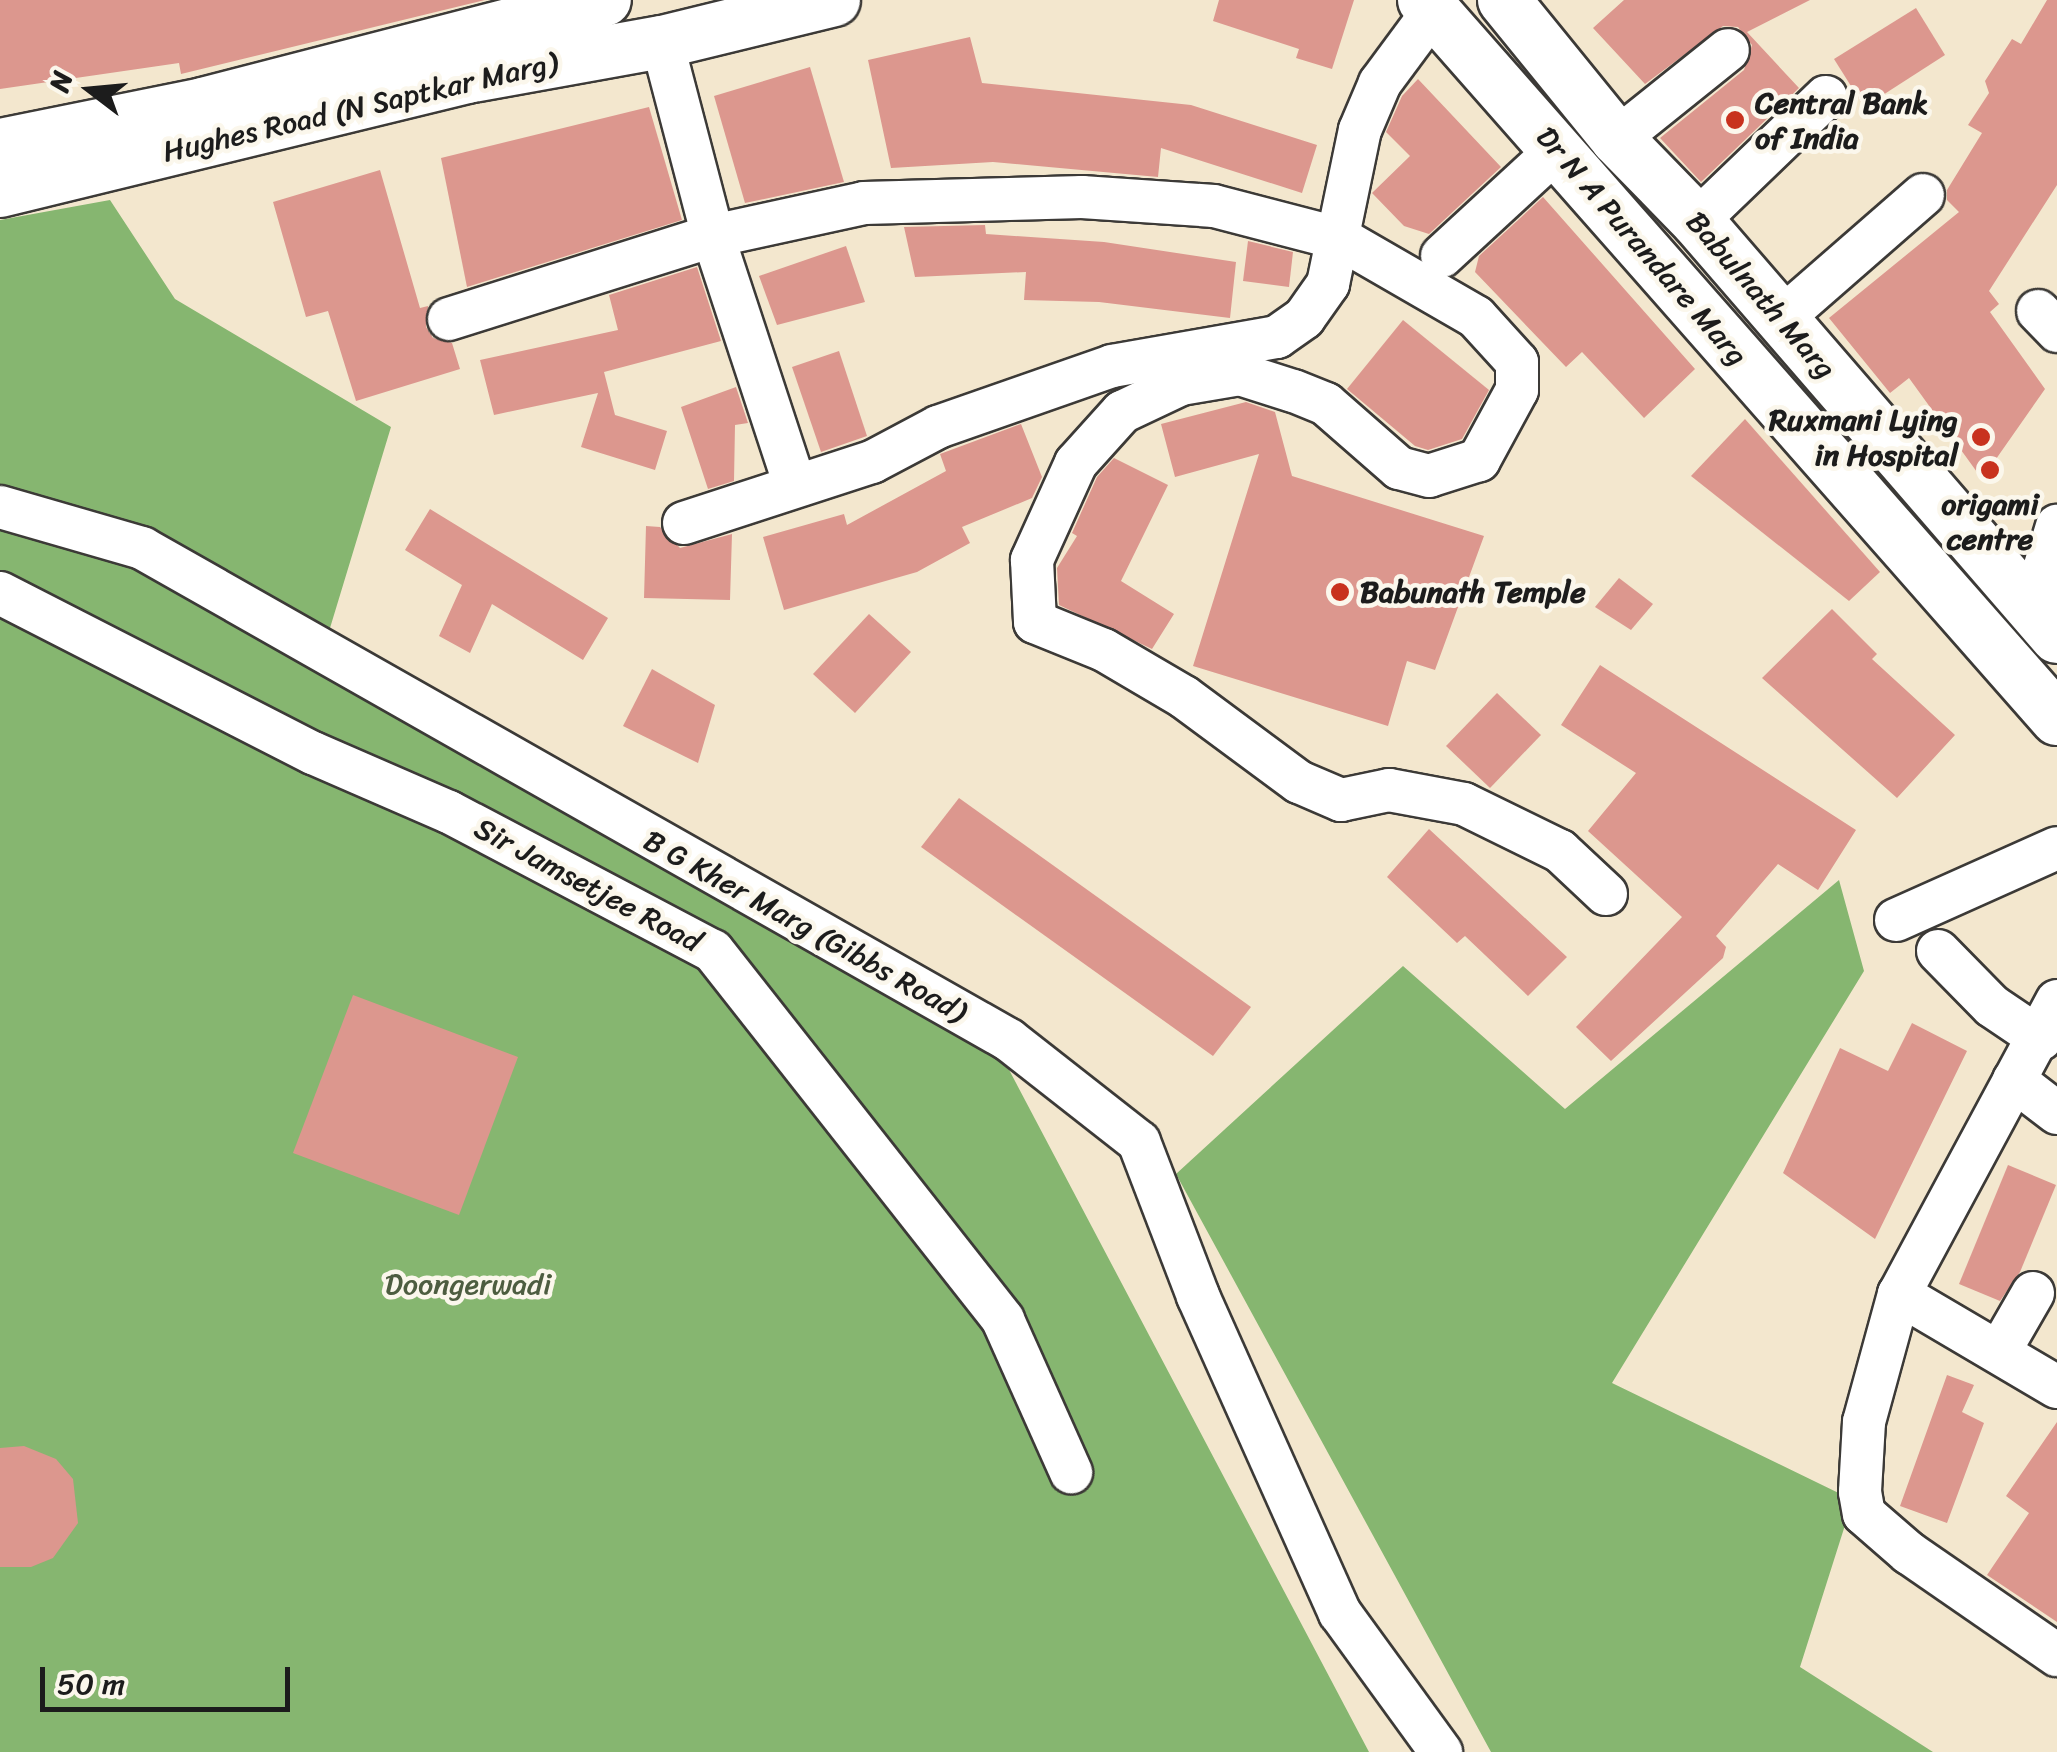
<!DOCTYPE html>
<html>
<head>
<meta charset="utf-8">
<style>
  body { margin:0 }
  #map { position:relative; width:2057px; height:1752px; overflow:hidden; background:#f3e7ce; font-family:Sriracha,sans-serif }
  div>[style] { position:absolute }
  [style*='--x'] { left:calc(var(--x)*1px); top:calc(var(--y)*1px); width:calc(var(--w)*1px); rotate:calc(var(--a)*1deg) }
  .forest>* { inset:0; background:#86b670 }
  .building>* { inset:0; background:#dc978e }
  .roads { filter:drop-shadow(2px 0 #3c3a37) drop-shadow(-2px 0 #3c3a37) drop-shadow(0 2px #3c3a37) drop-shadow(0 -2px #3c3a37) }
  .minor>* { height:42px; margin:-21px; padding:0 21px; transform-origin:21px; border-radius:21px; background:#fff }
  .major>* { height:52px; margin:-26px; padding:0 26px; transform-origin:26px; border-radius:26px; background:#fff }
  .dots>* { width:28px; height:28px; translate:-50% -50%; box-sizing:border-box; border:5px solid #fbf7ec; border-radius:50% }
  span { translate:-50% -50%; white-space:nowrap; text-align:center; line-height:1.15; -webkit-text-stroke:9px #fbf7ec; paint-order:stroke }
  .poi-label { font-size:30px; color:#1c1c1c; font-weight:700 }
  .left { translate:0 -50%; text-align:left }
  .right { translate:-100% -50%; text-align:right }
  .street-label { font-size:30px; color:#1c1c1c }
  .park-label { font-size:30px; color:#4d5d40 }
  .north { position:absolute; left:40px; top:40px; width:100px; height:100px; -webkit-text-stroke:8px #fbf7ec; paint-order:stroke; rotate:286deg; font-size:28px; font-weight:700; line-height:40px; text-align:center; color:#1c1c1c }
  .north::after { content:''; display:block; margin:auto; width:35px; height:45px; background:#1c1c1c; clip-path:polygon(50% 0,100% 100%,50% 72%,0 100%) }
  .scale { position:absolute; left:40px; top:1667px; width:250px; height:45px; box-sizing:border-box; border:5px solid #1c1c1c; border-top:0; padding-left:12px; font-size:30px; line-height:35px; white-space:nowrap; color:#1c1c1c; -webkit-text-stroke:8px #fbf7ec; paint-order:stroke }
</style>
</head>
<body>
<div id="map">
  <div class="forest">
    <i style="clip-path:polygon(110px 200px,175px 299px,391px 427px,320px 661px,997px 1047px,1369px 1752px,0 1752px,0 220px)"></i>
    <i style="clip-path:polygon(1839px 880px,1864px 971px,1612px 1383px,1853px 1500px,1800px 1667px,1933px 1752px,1491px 1752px,1176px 1174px,1403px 966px,1565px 1109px)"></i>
  </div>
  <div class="building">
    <i style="clip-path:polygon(0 0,485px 0,181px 74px,179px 63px,0 89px)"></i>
    <i style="clip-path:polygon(1219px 0,1354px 0,1332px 69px,1296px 58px,1299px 49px,1213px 21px)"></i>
    <i style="clip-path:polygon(1624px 0,1810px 0,1747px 32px,1799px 88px,1701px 182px,1660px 138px,1744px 70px,1752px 45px,1738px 27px,1723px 26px,1645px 84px,1593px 28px)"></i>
    <i style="clip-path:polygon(2047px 0,2057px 0,2057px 185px,1989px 291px,1999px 304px,1990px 312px,2045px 389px,1982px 479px,1909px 378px,1890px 393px,1829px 318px,1959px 212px,1947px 200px,1947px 190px,1982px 133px,1968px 125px,1989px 93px,1985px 81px,2012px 39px,2021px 44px)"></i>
    <i style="clip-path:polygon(1916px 8px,1945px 55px,1872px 102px,1861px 102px,1834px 59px)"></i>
    <i style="clip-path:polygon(970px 37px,982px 83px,1191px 105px,1317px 145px,1302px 193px,1161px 148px,1158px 177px,993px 162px,891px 168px,868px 60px)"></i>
    <i style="clip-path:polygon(810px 67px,844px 182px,745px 203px,714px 96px)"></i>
    <i style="clip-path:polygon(1418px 79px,1501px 167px,1429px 234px,1404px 226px,1372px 193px,1410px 156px,1386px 132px,1402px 96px)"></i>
    <i style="clip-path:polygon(649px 107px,682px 220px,467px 287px,441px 158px)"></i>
    <i style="clip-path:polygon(380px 170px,420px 308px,428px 306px,426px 327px,433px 338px,452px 343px,460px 369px,356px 401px,328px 311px,306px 317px,273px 202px)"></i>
    <i style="clip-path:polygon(1543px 197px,1695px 369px,1644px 418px,1582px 352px,1566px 367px,1475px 272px,1479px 256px)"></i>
    <i style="clip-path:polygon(985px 225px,986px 234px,1104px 242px,1236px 262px,1230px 318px,1099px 302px,1024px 300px,1026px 272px,915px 277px,904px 227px)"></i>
    <i style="clip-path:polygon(1248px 241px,1293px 252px,1289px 287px,1243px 281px)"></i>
    <i style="clip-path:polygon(846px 246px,865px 302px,777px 325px,759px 276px)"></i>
    <i style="clip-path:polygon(697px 267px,721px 341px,604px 372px,615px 415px,667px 431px,655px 470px,581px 447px,598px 393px,494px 415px,480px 360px,618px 330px,609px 295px)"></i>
    <i style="clip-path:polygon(1403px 320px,1489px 390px,1462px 439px,1428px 450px,1415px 446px,1347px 389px)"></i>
    <i style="clip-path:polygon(839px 351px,867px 436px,821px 452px,792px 367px)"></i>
    <i style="clip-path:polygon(736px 387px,748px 423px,735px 425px,734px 481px,708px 489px,681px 407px)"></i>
    <i style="clip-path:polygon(1246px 402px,1275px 412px,1292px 476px,1484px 536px,1435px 670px,1407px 661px,1388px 726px,1193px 666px,1259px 454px,1175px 477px,1161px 424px)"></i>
    <i style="clip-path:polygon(1745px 419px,1880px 572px,1849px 601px,1691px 476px)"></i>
    <i style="clip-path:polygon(1021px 424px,1042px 477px,1032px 498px,962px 527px,970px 543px,917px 572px,784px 610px,763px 537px,844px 514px,847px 525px,946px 471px,940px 454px)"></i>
    <i style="clip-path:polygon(1114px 458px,1168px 485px,1121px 581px,1174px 614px,1152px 649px,1059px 605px,1057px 568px,1077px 536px,1072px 533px,1097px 477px)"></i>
    <i style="clip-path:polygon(430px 509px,608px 618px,583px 660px,492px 604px,470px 653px,439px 636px,462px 585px,405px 550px)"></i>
    <i style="clip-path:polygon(646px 526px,660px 527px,680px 548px,732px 534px,730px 600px,644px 598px)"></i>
    <i style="clip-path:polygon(1619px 578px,1653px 604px,1631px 630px,1595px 607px)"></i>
    <i style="clip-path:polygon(1832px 609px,1877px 654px,1872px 659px,1955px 735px,1897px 798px,1762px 678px)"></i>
    <i style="clip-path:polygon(869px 614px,911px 652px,855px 713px,813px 674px)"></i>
    <i style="clip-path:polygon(1600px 665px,1856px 830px,1818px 890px,1778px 864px,1716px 936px,1726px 947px,1723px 958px,1611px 1061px,1576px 1027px,1682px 917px,1588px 831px,1636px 773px,1561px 725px)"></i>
    <i style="clip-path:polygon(652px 669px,715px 705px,698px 763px,623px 726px)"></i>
    <i style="clip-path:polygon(1497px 693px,1541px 735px,1490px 788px,1446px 746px)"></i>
    <i style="clip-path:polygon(959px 798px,1251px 1007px,1213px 1056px,921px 847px)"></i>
    <i style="clip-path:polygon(1429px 829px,1567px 957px,1528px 996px,1465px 936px,1457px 943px,1387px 877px)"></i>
    <i style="clip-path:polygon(353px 995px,518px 1057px,459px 1215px,293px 1153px)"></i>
    <i style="clip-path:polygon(1912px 1023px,1967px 1051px,1875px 1239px,1783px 1173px,1840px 1048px,1888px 1071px)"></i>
    <i style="clip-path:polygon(2008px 1165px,2056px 1185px,2020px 1272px,2000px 1301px,1959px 1284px)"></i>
    <i style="clip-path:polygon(1947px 1375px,1974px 1385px,1962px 1412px,1984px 1423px,1947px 1523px,1900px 1506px)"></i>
    <i style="clip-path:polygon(2057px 1422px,2057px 1622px,1987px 1575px,2029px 1513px,2006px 1496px)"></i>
    <i style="clip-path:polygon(24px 1446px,56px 1459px,73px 1479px,78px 1523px,53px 1558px,31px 1567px,0 1567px,0 1448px)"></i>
  </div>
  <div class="roads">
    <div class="minor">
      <i style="--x:662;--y:42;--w:201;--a:75.3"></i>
      <i style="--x:713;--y:236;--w:263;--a:71.8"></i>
      <i style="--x:1617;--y:139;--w:142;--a:-38.7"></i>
      <i style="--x:1697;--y:221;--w:179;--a:-43.9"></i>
      <i style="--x:1442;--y:256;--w:156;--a:-42.7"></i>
      <i style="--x:2038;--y:311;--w:28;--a:46"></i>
      <i style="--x:1782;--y:318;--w:187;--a:-41.1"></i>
      <i style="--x:449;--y:319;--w:277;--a:-17.5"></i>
      <i style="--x:713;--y:236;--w:155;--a:-12.3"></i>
      <i style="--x:864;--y:203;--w:218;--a:-1.6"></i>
      <i style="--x:1082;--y:197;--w:132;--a:3.9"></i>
      <i style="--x:1214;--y:206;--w:131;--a:14.6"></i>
      <i style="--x:1341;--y:239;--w:156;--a:30"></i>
      <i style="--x:1476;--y:317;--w:61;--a:47.7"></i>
      <i style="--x:1517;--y:362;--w:28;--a:90"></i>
      <i style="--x:1517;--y:390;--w:80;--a:118.5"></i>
      <i style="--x:1479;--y:460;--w:52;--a:162.3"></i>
      <i style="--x:1429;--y:476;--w:31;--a:-165"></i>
      <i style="--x:1399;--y:468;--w:97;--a:-138.8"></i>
      <i style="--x:1326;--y:404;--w:35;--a:-158"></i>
      <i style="--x:1293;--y:391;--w:56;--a:-162.2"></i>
      <i style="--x:1240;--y:374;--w:60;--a:170.4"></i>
      <i style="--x:1181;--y:384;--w:65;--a:154.6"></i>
      <i style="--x:1122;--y:412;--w:69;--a:132"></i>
      <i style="--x:1076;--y:463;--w:107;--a:114.4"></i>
      <i style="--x:1032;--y:560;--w:62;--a:87.2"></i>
      <i style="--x:1035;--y:622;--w:74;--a:22.1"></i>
      <i style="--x:1104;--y:650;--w:93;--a:30.4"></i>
      <i style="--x:1184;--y:697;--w:143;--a:36.5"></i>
      <i style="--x:1299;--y:782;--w:46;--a:23.2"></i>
      <i style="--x:1341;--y:800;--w:49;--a:-11.8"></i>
      <i style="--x:1389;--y:790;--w:76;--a:10.6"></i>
      <i style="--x:1464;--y:804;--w:107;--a:26.1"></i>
      <i style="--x:1560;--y:851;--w:63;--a:43.1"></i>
      <i style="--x:0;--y:507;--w:148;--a:16.1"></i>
      <i style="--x:142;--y:548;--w:997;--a:29.57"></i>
      <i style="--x:1009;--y:1040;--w:165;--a:38.1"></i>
      <i style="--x:1139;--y:1142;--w:165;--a:69"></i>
      <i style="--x:1198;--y:1296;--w:347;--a:65.9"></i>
      <i style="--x:1340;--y:1613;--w:172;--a:54"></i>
      <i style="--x:684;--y:523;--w:198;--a:-18"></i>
      <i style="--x:872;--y:462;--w:75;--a:-27.9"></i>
      <i style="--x:938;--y:427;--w:184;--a:-19.3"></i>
      <i style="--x:1112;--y:366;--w:168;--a:-10"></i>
      <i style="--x:1277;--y:337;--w:33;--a:-35"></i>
      <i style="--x:1304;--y:318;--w:42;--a:-54.8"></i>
      <i style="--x:1328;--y:284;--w:157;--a:-78.3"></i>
      <i style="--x:1360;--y:130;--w:51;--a:-66.9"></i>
      <i style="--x:1380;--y:83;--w:91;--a:-53.5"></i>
      <i style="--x:0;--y:593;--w:352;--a:27.1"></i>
      <i style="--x:313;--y:753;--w:148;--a:23.5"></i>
      <i style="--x:449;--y:812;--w:298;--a:27.8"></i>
      <i style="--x:713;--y:951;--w:469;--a:51.8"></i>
      <i style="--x:1003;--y:1320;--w:167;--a:65.9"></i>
      <i style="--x:2032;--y:609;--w:87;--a:-73.2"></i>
      <i style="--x:1896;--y:920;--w:176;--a:-24.1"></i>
      <i style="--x:1938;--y:951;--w:77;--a:45.5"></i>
      <i style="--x:1992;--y:1006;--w:59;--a:34"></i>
      <i style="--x:2057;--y:1001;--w:333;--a:118.3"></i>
      <i style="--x:1899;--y:1294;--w:133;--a:105.3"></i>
      <i style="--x:1864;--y:1422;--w:70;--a:93.3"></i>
      <i style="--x:1860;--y:1492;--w:22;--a:80"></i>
      <i style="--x:1864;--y:1514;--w:60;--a:40.9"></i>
      <i style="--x:1909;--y:1553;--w:180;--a:34.6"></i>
      <i style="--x:2014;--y:1080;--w:54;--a:37.5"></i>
      <i style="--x:1899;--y:1294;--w:183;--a:30.5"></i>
      <i style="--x:1999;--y:1352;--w:68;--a:-60"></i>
    </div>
    <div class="major">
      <i style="--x:1424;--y:0;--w:958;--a:48.64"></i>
      <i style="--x:1504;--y:0;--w:179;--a:50.9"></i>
      <i style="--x:1617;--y:139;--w:115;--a:45.7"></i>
      <i style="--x:1697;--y:221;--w:550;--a:49.13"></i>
      <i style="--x:0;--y:145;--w:207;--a:-11.4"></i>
      <i style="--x:203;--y:104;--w:415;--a:-14.5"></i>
      <i style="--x:0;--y:191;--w:481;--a:-13.7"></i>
      <i style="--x:467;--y:77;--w:198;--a:-10.2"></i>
      <i style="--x:662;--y:42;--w:177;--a:-13.7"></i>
    </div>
  </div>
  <div class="dots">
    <i style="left:1735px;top:120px;background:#c8321e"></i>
    <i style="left:1981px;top:437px;background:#c8321e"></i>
    <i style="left:1990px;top:470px;background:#c8321e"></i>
    <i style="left:1340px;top:592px;background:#c8321e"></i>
  </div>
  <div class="poi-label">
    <span class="left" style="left:1755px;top:120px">Central Bank<br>of India</span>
    <span class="right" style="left:1958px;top:437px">Ruxmani Lying<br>in Hospital</span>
    <span style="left:1990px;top:521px">origami<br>centre</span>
    <span class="left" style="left:1360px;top:592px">Babunath Temple</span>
  </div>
  <div class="street-label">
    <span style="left:360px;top:107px;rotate:-13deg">Hughes Road (N Saptkar Marg)</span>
    <span style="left:1642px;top:246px;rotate:49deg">Dr N A Purandare Marg</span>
    <span style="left:1761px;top:295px;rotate:49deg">Babulnath Marg</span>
    <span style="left:588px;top:885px;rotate:28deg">Sir Jamsetjee Road</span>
    <span style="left:805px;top:926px;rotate:29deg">B G Kher Marg (Gibbs Road)</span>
  </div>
  <div class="park-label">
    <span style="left:468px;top:1284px">Doongerwadi</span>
  </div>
  <div class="north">N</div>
  <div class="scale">50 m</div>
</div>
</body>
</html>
